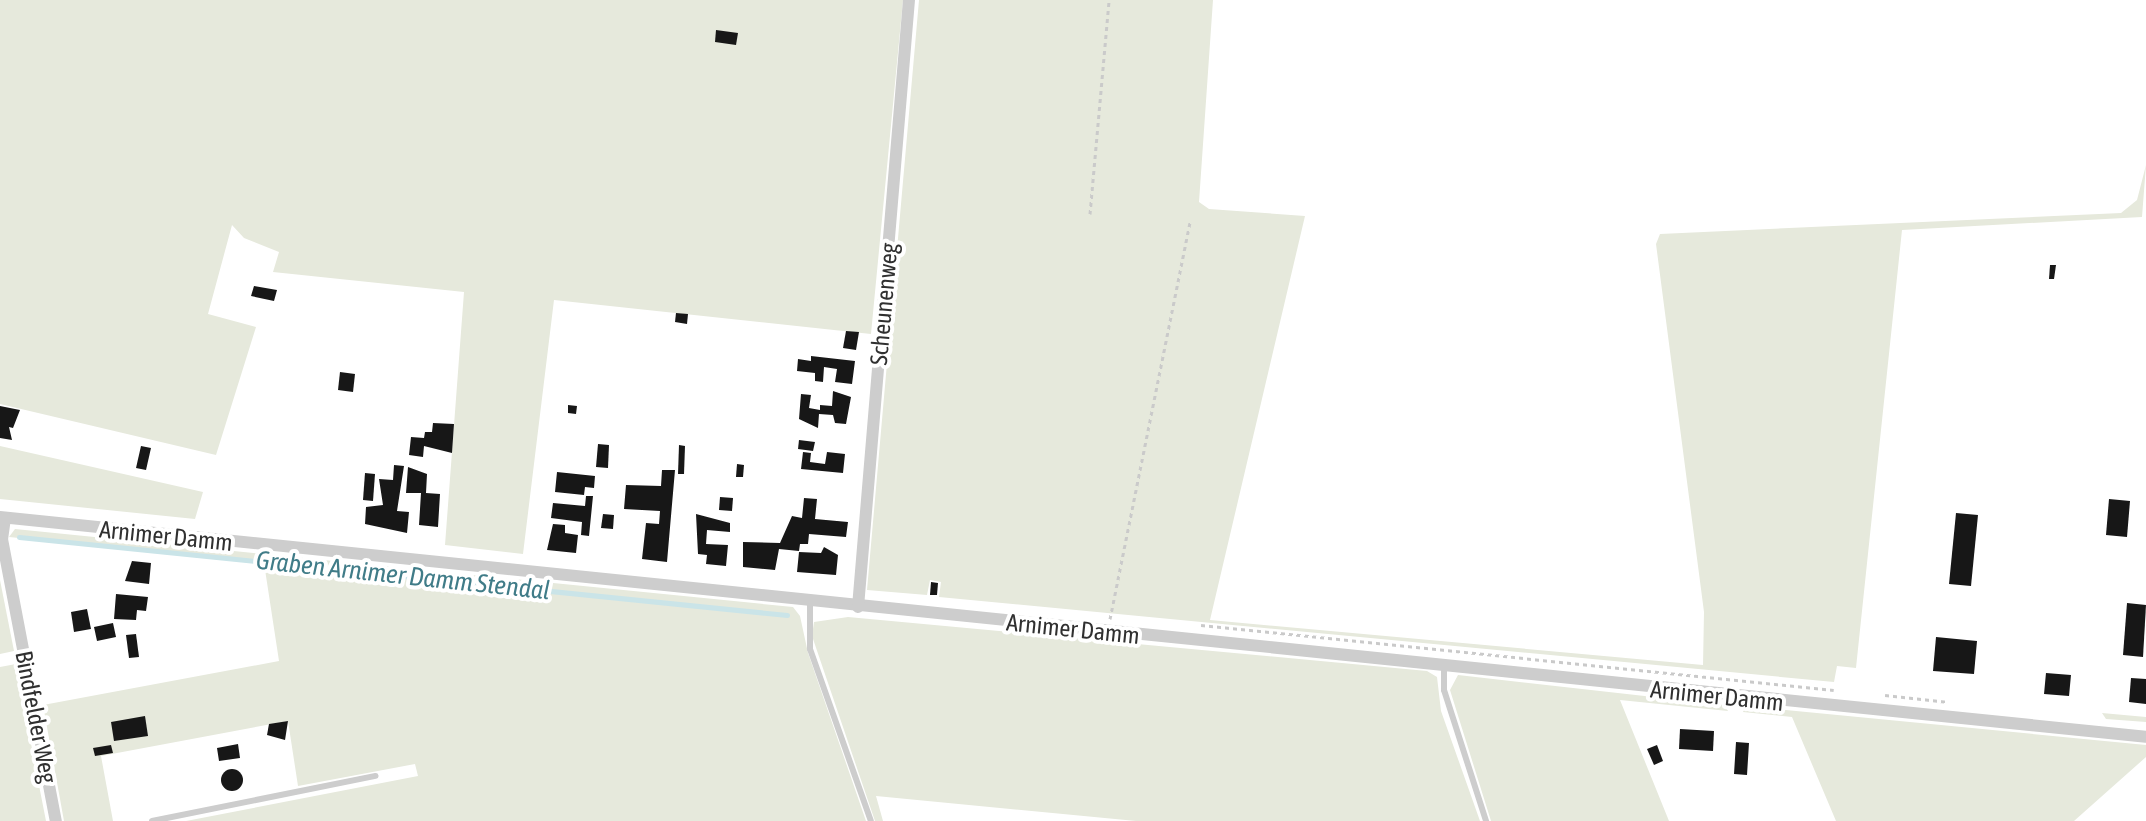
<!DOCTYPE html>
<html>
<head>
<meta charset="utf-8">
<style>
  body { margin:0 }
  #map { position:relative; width:2146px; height:821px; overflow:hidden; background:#fff; font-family:"Asap Condensed",sans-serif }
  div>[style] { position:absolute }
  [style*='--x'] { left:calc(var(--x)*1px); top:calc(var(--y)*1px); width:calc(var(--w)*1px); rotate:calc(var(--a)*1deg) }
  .green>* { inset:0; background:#e6e9dc }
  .stream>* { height:5px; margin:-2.5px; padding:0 2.5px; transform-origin:2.5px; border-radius:2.5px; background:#cae4e8 }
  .building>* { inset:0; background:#171717 }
  .round { border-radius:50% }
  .path>* { height:3px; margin-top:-1.5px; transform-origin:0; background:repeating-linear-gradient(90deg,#cacaca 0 4px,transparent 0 8px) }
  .service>* { height:6px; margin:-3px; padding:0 3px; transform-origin:3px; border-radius:3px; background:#cdcdcd }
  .minor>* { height:12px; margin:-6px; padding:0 6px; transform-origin:6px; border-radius:6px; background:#cdcdcd }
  span { translate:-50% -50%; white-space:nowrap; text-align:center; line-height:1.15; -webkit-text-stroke:8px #fff; paint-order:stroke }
  .street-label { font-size:24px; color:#303030 }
  .water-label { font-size:26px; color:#407c88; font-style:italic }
</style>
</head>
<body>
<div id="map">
  <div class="green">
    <i style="clip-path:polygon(0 0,903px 0,871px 334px,554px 300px,523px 554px,445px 545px,464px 292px,273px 272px,279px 252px,244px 238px,232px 225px,208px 314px,256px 327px,216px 455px,0 404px)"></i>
    <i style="clip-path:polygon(919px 0,1213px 0,1199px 202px,1209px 209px,1305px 216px,1210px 620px,1703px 665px,1704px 612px,1656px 244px,1660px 234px,2121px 213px,2137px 200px,2146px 165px,2142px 217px,1902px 230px,1856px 668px,1837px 666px,1834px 682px,939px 597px,941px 582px,930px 580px,927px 595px,867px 590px)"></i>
    <i style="clip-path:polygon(0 446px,203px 492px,195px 519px,0 499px)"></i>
    <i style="clip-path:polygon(15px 529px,793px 607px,800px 616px,808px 653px,866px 821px,186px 821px,418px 776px,415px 764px,298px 786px,288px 721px,101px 756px,113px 821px,64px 821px,43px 705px,279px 661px,264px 563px,9px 537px)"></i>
    <i style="clip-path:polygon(0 580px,14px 651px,0 654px)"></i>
    <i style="clip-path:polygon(848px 617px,1427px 671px,1437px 677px,1441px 711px,1480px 821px,1136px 821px,876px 796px,883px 821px,875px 821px,812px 636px,814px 622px)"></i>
    <i style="clip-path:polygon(16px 664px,36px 770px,46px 821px,0 821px,0 667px)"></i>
    <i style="clip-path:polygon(1458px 675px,1725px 705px,1728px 711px,1620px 700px,1669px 821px,1491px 821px,1450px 690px)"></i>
    <i style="clip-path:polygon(1745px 706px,2146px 745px,2146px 757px,2074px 821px,1836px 821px,1792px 717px,1743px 712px)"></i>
    <i style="clip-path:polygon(2102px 713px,2146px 717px,2146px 722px,2106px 719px)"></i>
  </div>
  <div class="stream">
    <i style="--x:19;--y:537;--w:772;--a:5.8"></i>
  </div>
  <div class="building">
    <i style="clip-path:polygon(716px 30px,738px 33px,736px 45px,715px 42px)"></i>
    <i style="clip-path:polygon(2050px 265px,2056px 265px,2054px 279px,2049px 279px)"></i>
    <i style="clip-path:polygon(254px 286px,277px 290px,274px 301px,251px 296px)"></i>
    <i style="clip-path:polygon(676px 313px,688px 314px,687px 324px,675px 322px)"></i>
    <i style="clip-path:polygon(846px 331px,859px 332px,856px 350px,843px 348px)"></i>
    <i style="clip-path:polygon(811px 356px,855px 361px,852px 384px,835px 382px,837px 369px,824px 367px,823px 382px,815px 381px,815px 373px,797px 371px,798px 359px,811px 361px)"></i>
    <i style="clip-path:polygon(340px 372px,355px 374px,353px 392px,338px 390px)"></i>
    <i style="clip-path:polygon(833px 391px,851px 397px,846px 424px,835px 423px,833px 415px,819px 414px,818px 428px,799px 419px,801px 394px,811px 395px,809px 408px,820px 410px,820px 405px,832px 406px)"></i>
    <i style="clip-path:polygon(568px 405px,577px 406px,576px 414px,568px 413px)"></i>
    <i style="clip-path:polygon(0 406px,20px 410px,13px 428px,9px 427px,12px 440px,0 438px)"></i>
    <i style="clip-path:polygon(433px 423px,454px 424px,452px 453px,424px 446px,423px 457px,409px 455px,411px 437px,424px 438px,425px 432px,432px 432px)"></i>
    <i style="clip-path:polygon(799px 440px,815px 442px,813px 451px,798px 449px)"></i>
    <i style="clip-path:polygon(598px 444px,609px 445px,608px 468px,596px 467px)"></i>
    <i style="clip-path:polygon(679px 445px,685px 446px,684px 474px,678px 474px)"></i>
    <i style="clip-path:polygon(141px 446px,151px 448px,146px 470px,136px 468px)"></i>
    <i style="clip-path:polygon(803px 452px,811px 453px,810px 462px,825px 464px,827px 452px,845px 454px,843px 473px,801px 469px)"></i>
    <i style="clip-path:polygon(737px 464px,744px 465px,743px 477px,736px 477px)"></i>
    <i style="clip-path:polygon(394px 465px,404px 466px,397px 511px,409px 512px,407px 533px,365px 524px,366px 507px,383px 505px,379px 479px,393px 480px)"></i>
    <i style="clip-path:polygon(408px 467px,427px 474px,426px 493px,440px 494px,438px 527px,419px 525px,421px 493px,406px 493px)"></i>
    <i style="clip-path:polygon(662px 470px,675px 470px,667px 562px,642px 559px,646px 523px,659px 524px,660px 511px,624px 509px,626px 485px,661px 486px)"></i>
    <i style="clip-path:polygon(557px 472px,595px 476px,594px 488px,585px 487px,584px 495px,555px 492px)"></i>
    <i style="clip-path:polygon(365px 473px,375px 474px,373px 501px,363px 500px)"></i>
    <i style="clip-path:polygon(586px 496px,593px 496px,589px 536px,581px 535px,582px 522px,551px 518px,553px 503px,585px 506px)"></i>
    <i style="clip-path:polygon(720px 497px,733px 498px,732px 511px,719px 510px)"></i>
    <i style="clip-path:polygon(804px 498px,817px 499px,815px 519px,848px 522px,846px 537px,809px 534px,808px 544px,800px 544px,799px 551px,779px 549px,775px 570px,743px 567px,743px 542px,780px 543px,792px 516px,802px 518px)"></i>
    <i style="clip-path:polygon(2109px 499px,2130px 501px,2127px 537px,2106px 535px)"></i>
    <i style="clip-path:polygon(1956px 513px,1978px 515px,1971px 586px,1949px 584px)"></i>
    <i style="clip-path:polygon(603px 514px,614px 515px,613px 529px,601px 528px)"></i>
    <i style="clip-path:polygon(696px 514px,730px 523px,730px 532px,707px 530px,706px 544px,728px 545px,726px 566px,706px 564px,707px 555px,698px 554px)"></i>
    <i style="clip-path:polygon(553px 524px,565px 525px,565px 533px,578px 535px,576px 553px,547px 550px)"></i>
    <i style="clip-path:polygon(824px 547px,838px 555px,836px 575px,797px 572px,799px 552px,821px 553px)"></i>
    <i style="clip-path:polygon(132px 561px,151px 563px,149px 584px,125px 581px)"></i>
    <i style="clip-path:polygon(931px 582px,938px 583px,937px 595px,930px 595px)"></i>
    <i style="clip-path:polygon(116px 594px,148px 597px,146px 611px,137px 610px,136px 620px,114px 619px)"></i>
    <i style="clip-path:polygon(2127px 603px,2146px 605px,2143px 657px,2123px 655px)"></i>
    <i style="clip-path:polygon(87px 609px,91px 629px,74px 632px,71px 612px)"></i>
    <i style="clip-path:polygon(113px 623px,116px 637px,97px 641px,94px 627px)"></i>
    <i style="clip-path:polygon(136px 634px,139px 657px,129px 658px,126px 635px)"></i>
    <i style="clip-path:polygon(1936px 637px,1977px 641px,1974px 674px,1933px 671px)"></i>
    <i style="clip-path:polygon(2046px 673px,2071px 675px,2069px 696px,2044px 694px)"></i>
    <i style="clip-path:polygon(2131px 678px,2146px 679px,2146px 704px,2129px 702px)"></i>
    <i style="clip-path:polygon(145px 716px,148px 736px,114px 741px,111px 722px)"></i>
    <i style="clip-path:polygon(288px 721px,285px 740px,267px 735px,269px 724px)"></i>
    <i style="clip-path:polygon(1680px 729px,1714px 731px,1713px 751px,1679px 749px)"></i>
    <i style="clip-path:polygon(1736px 742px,1749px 743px,1747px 775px,1734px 774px)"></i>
    <i style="clip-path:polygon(238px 744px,240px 758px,219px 761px,217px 748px)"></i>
    <i style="clip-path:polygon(111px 745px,113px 753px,95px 756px,93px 748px)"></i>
    <i style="clip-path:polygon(1657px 745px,1663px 761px,1654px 765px,1647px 749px)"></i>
    <i class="round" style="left:221px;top:769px;width:22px;height:22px"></i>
  </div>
  <div class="path">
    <i style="--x:1090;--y:214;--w:215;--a:-84.9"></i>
    <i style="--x:1110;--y:619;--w:405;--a:-78.6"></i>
    <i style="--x:1201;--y:625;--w:636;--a:5.86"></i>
    <i style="--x:1885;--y:695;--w:64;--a:6.2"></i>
  </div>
  <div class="service">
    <i style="--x:810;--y:602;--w:47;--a:90"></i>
    <i style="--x:810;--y:649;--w:182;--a:70.5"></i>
    <i style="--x:1444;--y:667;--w:23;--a:90"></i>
    <i style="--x:1444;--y:690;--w:138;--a:72.2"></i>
    <i style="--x:152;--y:821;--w:228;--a:-11.4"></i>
  </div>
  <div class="minor">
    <i style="--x:0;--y:517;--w:2157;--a:5.85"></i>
    <i style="--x:5;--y:518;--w:21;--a:98"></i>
    <i style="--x:2;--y:539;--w:287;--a:79.2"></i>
    <i style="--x:858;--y:607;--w:609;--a:-85.2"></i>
  </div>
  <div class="street-label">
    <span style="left:884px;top:304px;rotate:-85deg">Scheunenweg</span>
    <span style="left:166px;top:536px;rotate:6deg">Arnimer Damm</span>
    <span style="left:1073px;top:629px;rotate:6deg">Arnimer Damm</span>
    <span style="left:1717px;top:696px;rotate:6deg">Arnimer Damm</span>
    <span style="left:36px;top:717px;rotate:79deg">Bindfelder Weg</span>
  </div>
  <div class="water-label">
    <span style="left:403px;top:576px;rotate:6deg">Graben Arnimer Damm Stendal</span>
  </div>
</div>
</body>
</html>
